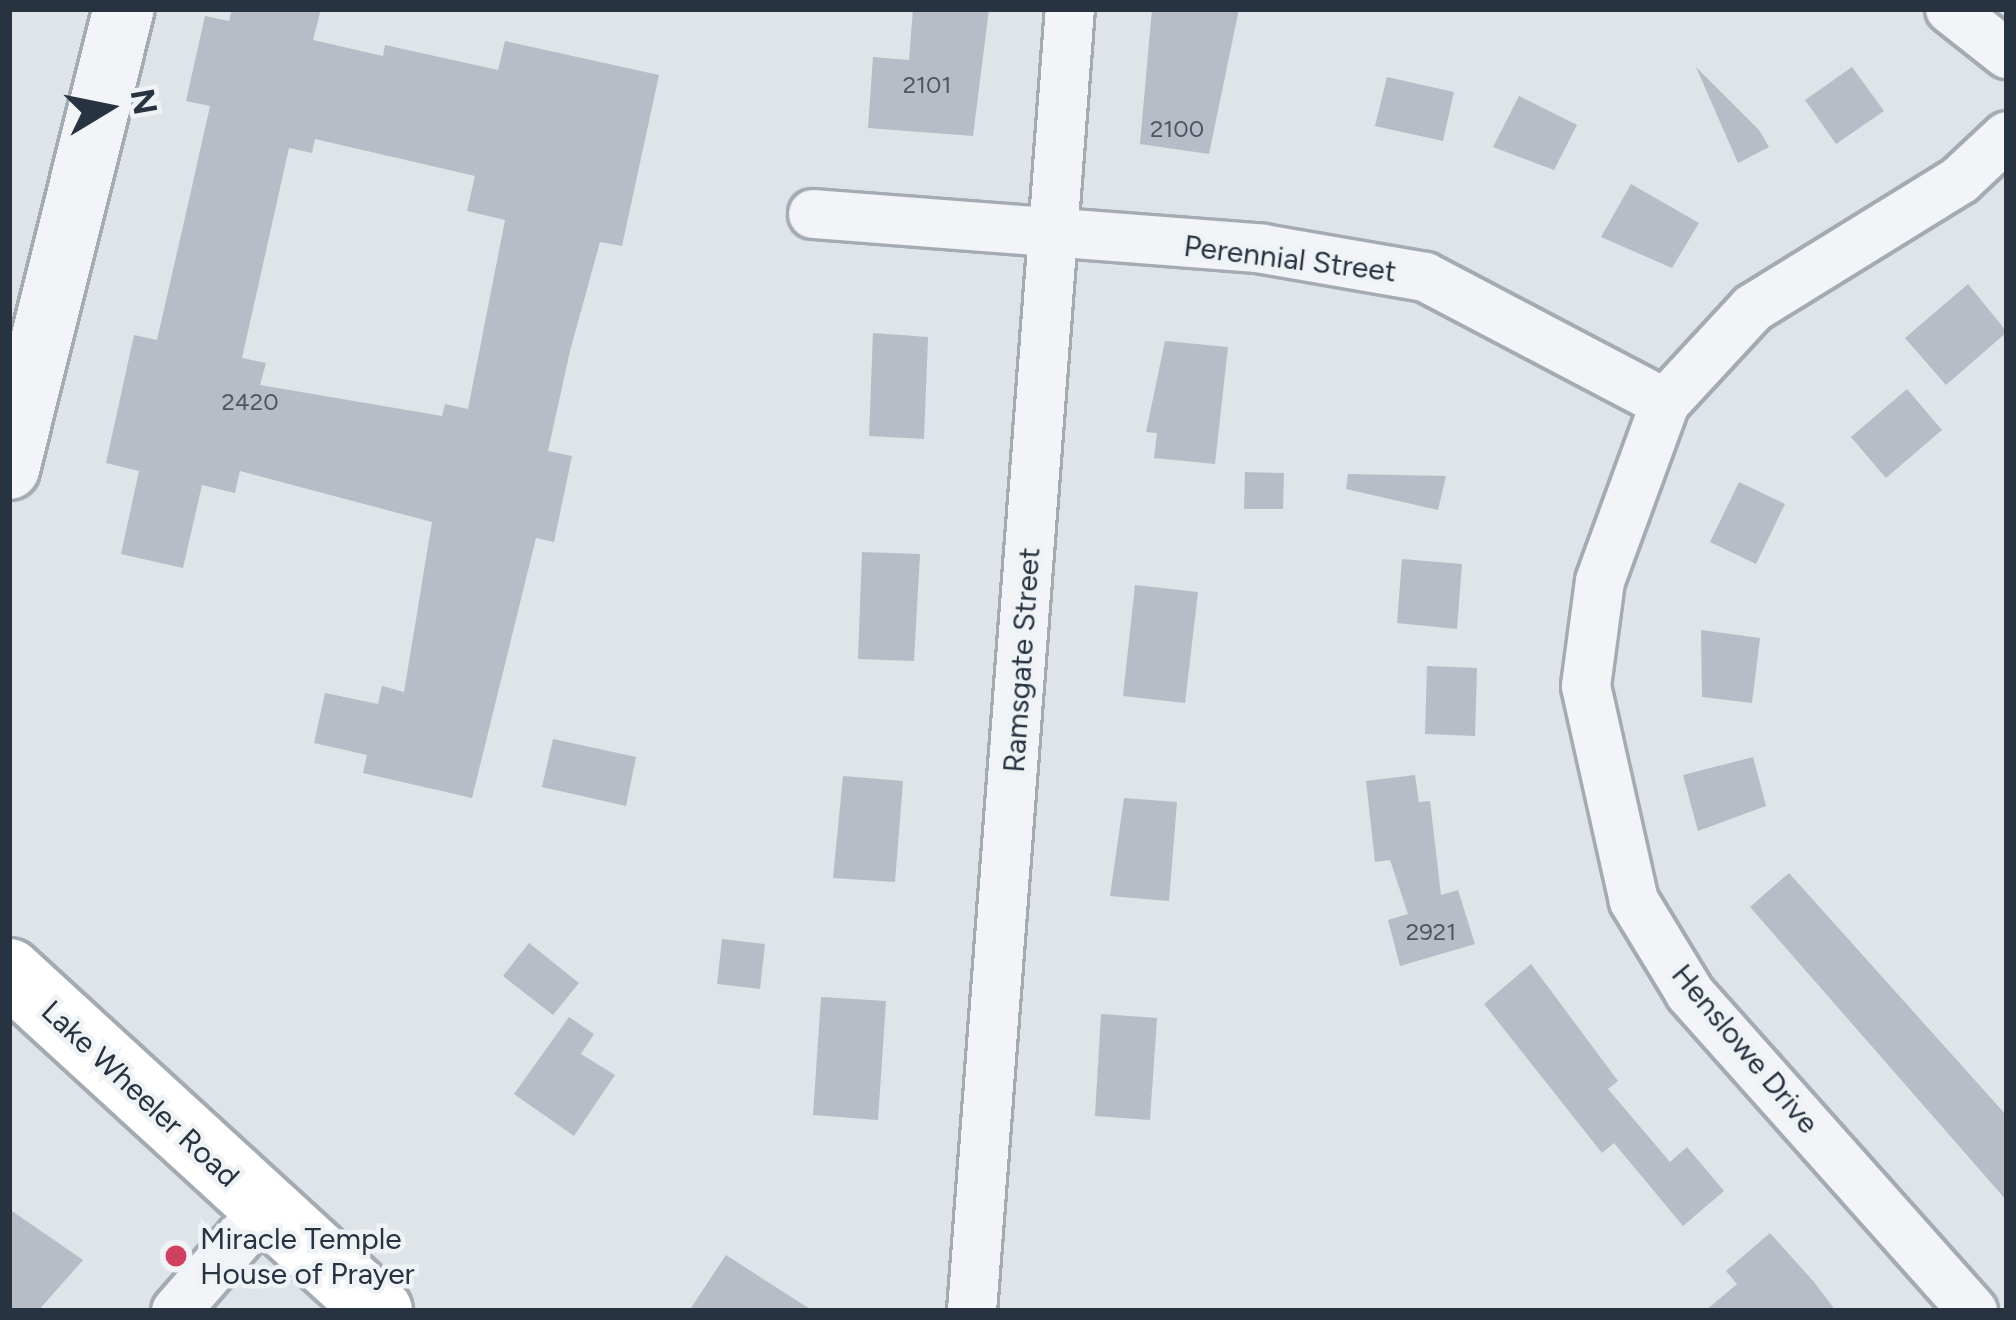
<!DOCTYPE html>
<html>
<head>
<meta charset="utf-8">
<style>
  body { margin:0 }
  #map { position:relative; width:2016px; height:1320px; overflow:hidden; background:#dfe4e9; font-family:Figtree,sans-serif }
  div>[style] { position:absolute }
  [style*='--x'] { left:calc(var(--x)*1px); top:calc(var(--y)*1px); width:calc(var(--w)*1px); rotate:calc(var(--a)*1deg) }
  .building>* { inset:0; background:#b6bdc6 }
  .roads { filter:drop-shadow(3px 0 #a4abb3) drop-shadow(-3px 0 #a4abb3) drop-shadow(0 3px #a4abb3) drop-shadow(0 -3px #a4abb3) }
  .minor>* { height:48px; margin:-24px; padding:0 24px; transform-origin:24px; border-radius:24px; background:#f2f4f7 }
  .tertiary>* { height:60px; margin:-30px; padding:0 30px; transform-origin:30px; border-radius:30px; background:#f2f4f7 }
  .secondary>* { height:66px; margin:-33px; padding:0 33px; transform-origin:33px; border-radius:33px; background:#fff }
  .dots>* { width:33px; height:33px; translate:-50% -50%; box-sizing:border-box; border:6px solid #eff3f6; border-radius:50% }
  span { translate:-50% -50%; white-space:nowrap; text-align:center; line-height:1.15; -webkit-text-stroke:9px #eff3f6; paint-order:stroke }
  .number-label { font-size:24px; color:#4c5662 }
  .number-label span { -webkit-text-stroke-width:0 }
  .street-label { font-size:30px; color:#283341 }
  .poi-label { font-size:30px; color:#283341 }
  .left { translate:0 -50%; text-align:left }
  .frame { position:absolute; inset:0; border:12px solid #283341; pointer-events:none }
  .north { position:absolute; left:48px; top:48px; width:120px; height:120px; -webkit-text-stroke:9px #eff3f6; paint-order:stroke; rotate:80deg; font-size:33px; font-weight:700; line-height:48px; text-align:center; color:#283341 }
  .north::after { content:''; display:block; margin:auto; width:42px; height:54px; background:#283341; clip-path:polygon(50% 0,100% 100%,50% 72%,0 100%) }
</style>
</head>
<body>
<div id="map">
  <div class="building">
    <i style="clip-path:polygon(evenodd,232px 9px,321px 9px,313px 40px,383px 56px,385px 45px,498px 70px,505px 41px,659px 75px,622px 246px,600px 242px,570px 351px,548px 451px,572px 456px,554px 542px,536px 538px,472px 798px,363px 773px,367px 755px,314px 743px,325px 693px,378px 704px,382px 686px,404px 692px,432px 522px,240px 471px,235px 493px,202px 485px,183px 568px,121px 554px,139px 471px,106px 463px,134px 335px,157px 340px,191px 191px,210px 106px,186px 101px,205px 16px,229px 21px,232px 9px,315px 139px,475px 176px,467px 211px,505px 220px,468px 409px,445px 404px,442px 416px,260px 385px,266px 363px,242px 358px,289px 148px,312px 153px,315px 139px)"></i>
    <i style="clip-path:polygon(913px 9px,989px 9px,973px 136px,868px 128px,873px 57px,909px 60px)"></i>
    <i style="clip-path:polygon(1152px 9px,1239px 9px,1209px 154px,1140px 144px)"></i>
    <i style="clip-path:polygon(1696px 67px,1759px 130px,1769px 147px,1738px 163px)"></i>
    <i style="clip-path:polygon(1852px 67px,1884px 111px,1836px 144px,1805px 100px)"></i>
    <i style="clip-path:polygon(1387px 77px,1454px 92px,1443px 141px,1375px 126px)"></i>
    <i style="clip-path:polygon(1519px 96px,1577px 125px,1554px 170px,1493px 147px)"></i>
    <i style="clip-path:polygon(1631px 184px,1699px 223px,1672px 268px,1601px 237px)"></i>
    <i style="clip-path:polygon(1968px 284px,2007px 332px,1946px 385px,1905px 338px)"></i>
    <i style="clip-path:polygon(873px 333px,928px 337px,924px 439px,869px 436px)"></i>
    <i style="clip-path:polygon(1165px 341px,1228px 347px,1215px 464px,1154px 458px,1157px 433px,1146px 432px)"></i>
    <i style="clip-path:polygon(1907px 389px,1942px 430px,1886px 478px,1851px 437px)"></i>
    <i style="clip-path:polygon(1245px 472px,1284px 473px,1283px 509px,1244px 509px)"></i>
    <i style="clip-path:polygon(1348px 474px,1446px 476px,1438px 510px,1346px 489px)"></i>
    <i style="clip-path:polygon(1739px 482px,1785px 504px,1756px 564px,1710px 542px)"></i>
    <i style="clip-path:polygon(862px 552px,920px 554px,914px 661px,858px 659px)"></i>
    <i style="clip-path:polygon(1402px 559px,1462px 564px,1457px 629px,1397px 623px)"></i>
    <i style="clip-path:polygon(1135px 585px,1198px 592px,1185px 703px,1123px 696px)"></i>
    <i style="clip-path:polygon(1701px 630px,1760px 638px,1752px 703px,1702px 697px)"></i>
    <i style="clip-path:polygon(1427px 666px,1477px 668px,1475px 736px,1425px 734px)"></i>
    <i style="clip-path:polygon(553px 739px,636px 757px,626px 806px,542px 787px)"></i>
    <i style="clip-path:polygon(1753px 757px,1766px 806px,1698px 831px,1683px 775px)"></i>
    <i style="clip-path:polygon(1415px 775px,1419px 802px,1430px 801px,1441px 895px,1458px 890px,1475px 944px,1400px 966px,1388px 920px,1408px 914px,1390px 860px,1375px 862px,1366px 781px)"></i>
    <i style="clip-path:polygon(843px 776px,903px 781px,895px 882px,833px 878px)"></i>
    <i style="clip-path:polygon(1124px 798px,1177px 802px,1169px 901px,1110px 896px)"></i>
    <i style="clip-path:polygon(1789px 873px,2007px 1116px,2007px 1201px,1750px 907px)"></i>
    <i style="clip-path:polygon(722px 939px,765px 944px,760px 989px,717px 984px)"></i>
    <i style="clip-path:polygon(529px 943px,579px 983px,553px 1015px,503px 976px)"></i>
    <i style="clip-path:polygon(1531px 964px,1618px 1081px,1608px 1089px,1670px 1162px,1687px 1147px,1724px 1191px,1683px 1226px,1614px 1143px,1602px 1153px,1484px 1004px)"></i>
    <i style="clip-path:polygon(821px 997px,886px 1001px,878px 1120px,813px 1115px)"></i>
    <i style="clip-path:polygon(1101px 1014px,1157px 1018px,1150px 1120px,1095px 1116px)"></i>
    <i style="clip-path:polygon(569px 1017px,594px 1034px,581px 1054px,615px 1075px,574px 1136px,514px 1094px)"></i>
    <i style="clip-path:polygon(9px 1209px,83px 1260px,38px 1311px,9px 1311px)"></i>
    <i style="clip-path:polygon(1770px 1233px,1814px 1282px,1836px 1311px,1705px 1311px,1737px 1284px,1726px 1271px)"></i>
    <i style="clip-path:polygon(726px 1255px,813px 1311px,689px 1311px)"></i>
  </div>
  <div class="roads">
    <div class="minor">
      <i style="--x:1950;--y:9;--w:73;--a:38.3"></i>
      <i style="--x:813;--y:214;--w:451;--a:4.4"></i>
      <i style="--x:1263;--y:249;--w:164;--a:9.8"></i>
      <i style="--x:1425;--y:277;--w:271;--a:27.7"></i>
      <i style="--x:176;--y:1311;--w:134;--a:-48.9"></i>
      <i style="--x:972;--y:1311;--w:1306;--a:-85.7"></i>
      <i style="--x:1973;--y:1311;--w:426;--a:-131.7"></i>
      <i style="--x:1690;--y:993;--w:108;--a:-121.3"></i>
      <i style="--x:1634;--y:901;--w:220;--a:-102.6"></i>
      <i style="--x:1586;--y:686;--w:106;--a:-82.4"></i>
      <i style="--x:1600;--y:581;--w:189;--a:-69.9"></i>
      <i style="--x:1665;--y:403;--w:129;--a:-47.2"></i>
      <i style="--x:1753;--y:308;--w:243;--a:-31.7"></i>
      <i style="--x:1960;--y:180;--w:64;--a:-43.1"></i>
    </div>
    <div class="tertiary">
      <i style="--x:9;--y:469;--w:474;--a:-76"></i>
    </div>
    <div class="secondary">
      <i style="--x:9;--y:972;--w:502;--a:42.5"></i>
    </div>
  </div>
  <div class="dots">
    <i style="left:176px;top:1256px;background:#d24060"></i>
  </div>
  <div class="number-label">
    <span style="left:927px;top:85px">2101</span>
    <span style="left:1177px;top:129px">2100</span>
    <span style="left:250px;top:402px">2420</span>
    <span style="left:1431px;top:932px">2921</span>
  </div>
  <div class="street-label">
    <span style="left:1290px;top:259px;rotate:7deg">Perennial Street</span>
    <span style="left:1022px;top:660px;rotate:-86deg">Ramsgate Street</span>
    <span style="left:1745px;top:1049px;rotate:50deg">Henslowe Drive</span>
    <span style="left:140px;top:1094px;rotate:43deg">Lake Wheeler Road</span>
  </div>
  <div class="poi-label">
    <span class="left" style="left:200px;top:1256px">Miracle Temple<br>House of Prayer</span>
  </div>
  <div class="frame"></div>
  <div class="north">N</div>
</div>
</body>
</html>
